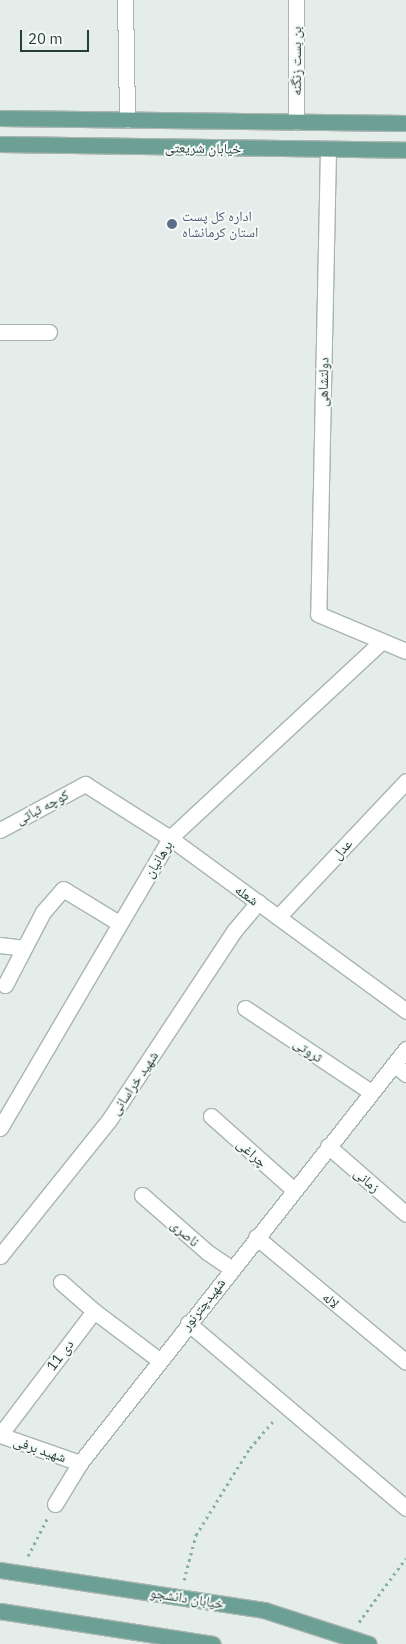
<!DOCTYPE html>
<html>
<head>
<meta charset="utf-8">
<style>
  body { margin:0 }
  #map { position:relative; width:406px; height:1644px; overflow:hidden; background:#e5edea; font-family:"IBM Plex Sans","Noto Naskh Arabic",sans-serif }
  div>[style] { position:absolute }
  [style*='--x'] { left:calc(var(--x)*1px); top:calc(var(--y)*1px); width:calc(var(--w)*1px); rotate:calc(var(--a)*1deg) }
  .path>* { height:3px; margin-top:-1.5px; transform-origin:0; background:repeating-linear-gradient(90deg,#88afa5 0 2.5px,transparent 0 6.5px) }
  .roads { filter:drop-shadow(1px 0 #a8b5b1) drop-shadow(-1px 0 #a8b5b1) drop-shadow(0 1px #a8b5b1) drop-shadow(0 -1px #a8b5b1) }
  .minor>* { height:15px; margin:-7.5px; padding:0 7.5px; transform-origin:7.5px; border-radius:7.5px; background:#fff }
  .major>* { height:15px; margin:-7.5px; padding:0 7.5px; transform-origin:7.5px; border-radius:7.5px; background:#6da095 }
  .dots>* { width:14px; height:14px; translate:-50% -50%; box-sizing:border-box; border:2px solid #f5faf8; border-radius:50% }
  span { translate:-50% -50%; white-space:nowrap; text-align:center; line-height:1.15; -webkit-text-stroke:4px #f5faf8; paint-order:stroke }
  .street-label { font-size:14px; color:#253e39 }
  .service-label { font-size:14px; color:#4e5e75 }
  .left { translate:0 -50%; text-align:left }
  .scale { position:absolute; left:20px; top:30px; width:69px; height:22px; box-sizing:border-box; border:2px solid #253e39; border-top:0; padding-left:6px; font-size:15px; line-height:18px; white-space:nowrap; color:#253e39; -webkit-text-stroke:4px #f5faf8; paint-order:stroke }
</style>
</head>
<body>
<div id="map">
  <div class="path">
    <i style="--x:28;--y:1556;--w:42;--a:-62.8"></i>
    <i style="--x:184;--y:1580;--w:47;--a:-75.1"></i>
    <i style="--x:196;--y:1535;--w:102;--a:-58.2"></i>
    <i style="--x:250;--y:1448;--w:37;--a:-49"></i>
    <i style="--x:359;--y:1622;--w:79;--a:-53.7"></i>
  </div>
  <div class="roads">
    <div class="minor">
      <i style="--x:125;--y:0;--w:120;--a:89"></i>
      <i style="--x:296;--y:0;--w:122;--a:90"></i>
      <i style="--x:328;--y:150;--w:464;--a:91.2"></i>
      <i style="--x:318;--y:614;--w:95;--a:22.8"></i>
      <i style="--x:0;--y:332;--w:49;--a:0"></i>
      <i style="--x:0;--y:830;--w:97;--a:-28.4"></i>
      <i style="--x:85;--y:784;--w:101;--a:32.4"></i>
      <i style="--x:170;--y:838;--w:293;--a:36.2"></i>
      <i style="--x:278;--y:917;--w:187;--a:-46.7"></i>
      <i style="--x:0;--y:945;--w:24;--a:7"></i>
      <i style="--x:5;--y:985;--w:82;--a:-62.5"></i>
      <i style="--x:43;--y:912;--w:30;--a:-49"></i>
      <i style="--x:63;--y:889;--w:66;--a:31.3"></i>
      <i style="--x:245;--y:1008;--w:151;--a:33.7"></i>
      <i style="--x:394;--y:1064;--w:16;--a:40"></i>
      <i style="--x:211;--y:1116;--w:111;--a:41.7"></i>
      <i style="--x:0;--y:1128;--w:336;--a:-59.6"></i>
      <i style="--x:170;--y:838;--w:289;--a:-42.9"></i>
      <i style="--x:328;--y:1146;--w:103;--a:41.1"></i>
      <i style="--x:142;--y:1195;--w:86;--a:41.2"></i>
      <i style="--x:207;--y:1252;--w:29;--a:34"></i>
      <i style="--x:256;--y:1237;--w:195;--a:39.8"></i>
      <i style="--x:0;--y:1256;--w:174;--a:-51.3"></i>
      <i style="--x:109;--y:1120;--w:227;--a:-56.5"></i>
      <i style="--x:234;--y:931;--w:38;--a:-50"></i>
      <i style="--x:61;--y:1282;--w:44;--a:41.3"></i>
      <i style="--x:94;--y:1311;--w:156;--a:127.2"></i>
      <i style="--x:0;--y:1435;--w:85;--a:19.3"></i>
      <i style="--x:94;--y:1311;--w:81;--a:37"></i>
      <i style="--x:188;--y:1323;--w:286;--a:40.3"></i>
      <i style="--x:55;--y:1504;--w:48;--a:-58.6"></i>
      <i style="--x:80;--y:1463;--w:527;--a:-51.78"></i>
    </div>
    <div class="major">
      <i style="--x:0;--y:118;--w:406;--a:0.7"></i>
      <i style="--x:0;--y:144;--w:406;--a:0.8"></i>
      <i style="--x:0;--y:1570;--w:267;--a:8.6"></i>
      <i style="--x:264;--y:1610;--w:110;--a:17.9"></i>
      <i style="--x:0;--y:1611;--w:215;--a:8.8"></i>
    </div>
  </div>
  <div class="dots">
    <i style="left:172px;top:224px;background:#5c6f8a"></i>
  </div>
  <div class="street-label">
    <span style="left:296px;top:61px;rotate:-90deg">بن بست زنگنه</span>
    <span style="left:203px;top:148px;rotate:1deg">خیابان شریعتی</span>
    <span style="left:323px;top:382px;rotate:-89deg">دولتشاهی</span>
    <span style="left:42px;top:807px;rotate:-28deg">کوچه ثباتی</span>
    <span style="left:342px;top:849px;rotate:-47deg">عدل</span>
    <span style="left:158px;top:859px;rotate:-58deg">برهانیان</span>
    <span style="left:247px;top:895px;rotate:36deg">شعله</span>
    <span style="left:308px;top:1050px;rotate:33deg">ثروتی</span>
    <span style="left:134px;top:1083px;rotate:-56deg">شهید خراسانی</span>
    <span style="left:252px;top:1153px;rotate:42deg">چراغی</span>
    <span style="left:367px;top:1180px;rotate:41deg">زمانی</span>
    <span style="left:185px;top:1233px;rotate:41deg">ناصری</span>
    <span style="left:331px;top:1300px;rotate:40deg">لاله</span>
    <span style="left:203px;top:1304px;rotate:-52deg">شهیدچترنور</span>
    <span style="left:60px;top:1355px;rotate:-53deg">11 دی</span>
    <span style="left:40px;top:1449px;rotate:19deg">شهید برفی</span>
    <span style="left:187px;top:1598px;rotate:9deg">خیابان دانشجو</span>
  </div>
  <div class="service-label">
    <span class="left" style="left:182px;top:224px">اداره کل پست<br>استان کرمانشاه</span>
  </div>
  <div class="scale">20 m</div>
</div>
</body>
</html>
